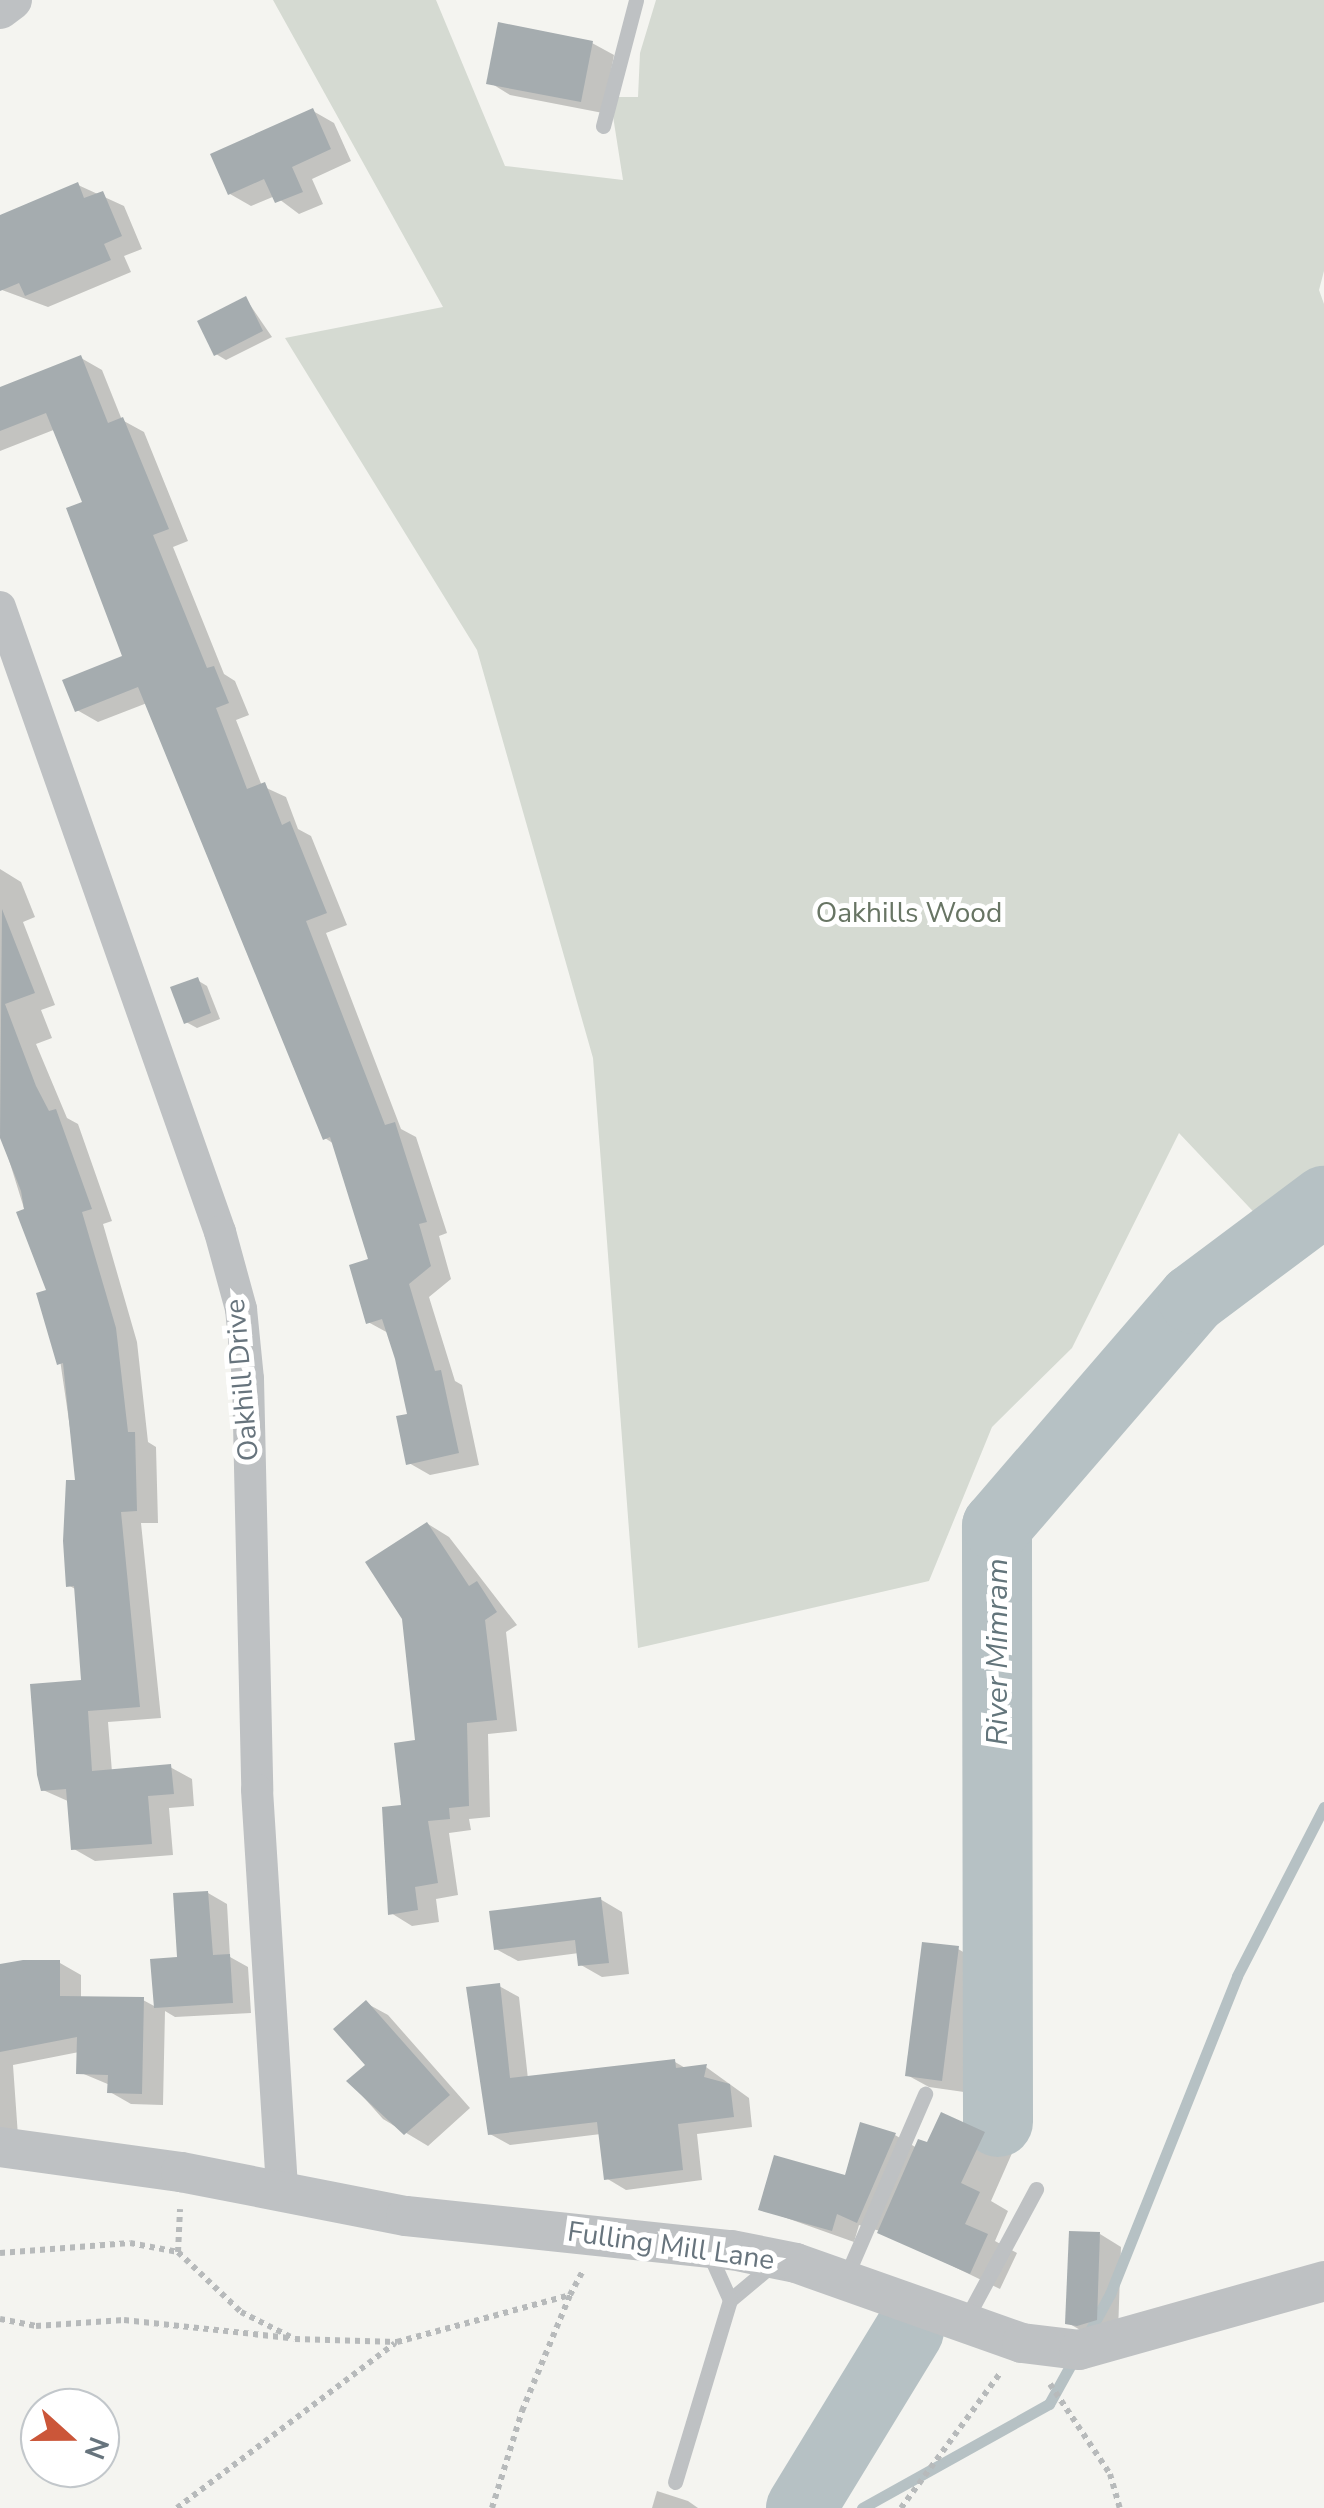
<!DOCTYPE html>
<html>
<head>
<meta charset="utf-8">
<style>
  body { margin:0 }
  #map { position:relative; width:1324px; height:2508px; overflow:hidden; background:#f4f4f0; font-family:"Nunito Sans",sans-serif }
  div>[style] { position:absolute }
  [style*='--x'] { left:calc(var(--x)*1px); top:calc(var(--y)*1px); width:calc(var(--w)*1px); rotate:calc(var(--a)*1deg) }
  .green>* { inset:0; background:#d5dad2 }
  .shadow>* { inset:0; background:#0003 }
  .stream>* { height:11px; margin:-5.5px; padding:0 5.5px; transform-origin:5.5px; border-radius:5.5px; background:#b6c1c4 }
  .river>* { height:70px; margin:-35px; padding:0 35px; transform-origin:35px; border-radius:35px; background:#b6c1c4 }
  .building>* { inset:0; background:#a5acaf }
  .path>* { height:6px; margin-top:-3px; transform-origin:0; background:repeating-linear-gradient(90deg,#b7babb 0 5px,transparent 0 10px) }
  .service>* { height:15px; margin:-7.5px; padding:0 7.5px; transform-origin:7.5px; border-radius:7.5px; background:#bec1c3 }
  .minor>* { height:32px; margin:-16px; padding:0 16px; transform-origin:16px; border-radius:16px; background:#bec1c3 }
  .tertiary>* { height:40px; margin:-20px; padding:0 20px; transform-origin:20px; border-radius:20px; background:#bec1c3 }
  span { translate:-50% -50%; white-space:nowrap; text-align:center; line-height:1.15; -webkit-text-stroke:10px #fff; paint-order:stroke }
  .park-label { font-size:28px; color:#687564 }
  .street-label { font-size:28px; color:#67747d }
  .water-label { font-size:30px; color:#63757b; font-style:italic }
  .north { position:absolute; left:20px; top:2388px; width:100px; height:100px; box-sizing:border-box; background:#fff; border:2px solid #c2c7cb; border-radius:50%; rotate:111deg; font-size:28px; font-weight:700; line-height:40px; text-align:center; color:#67747d }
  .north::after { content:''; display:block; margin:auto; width:35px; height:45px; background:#cb5639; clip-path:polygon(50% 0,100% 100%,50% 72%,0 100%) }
</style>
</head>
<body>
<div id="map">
  <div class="green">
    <i style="clip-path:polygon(273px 0,436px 0,505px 166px,623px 180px,610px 97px,638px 97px,640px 53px,656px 0,1324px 0,1324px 271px,1319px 290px,1324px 304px,1324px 1178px,1265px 1224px,1179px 1133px,1072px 1348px,992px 1427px,929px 1581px,638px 1648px,593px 1058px,477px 650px,285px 338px,443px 307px)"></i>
  </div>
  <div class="shadow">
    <i style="clip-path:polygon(592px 43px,614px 55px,603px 113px,510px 95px,489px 82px)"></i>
    <i style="clip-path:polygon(313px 111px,334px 123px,351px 161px,312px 179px,323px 204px,299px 214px,275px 196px,251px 206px,230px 194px)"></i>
    <i style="clip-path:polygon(78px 185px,124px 206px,142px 249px,124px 256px,131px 272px,48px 307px,2px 290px,0 218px)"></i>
    <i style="clip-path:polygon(246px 299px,272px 337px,226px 360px,216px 354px)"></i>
    <i style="clip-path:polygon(81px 358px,102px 370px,122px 420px,144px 432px,188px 541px,173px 547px,224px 674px,235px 681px,249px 715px,236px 720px,262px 786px,286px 797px,298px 829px,311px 836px,347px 925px,326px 933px,401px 1129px,416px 1137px,447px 1233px,439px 1236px,451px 1279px,429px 1297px,455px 1381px,462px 1385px,479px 1465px,430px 1475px,409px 1463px,410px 1416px,390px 1334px,368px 1322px,371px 1260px,334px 1144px,325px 1138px,147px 703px,98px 722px,77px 710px,125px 657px,85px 504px,56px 429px,0 451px,0 390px)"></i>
    <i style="clip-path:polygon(0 869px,21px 882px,35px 917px,23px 922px,55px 1005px,41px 1010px,52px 1038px,36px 1044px,67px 1118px,78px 1124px,112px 1221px,103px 1224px,137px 1342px,148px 1442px,156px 1447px,158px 1523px,141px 1523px,161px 1718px,108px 1722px,112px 1772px,170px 1767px,192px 1779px,194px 1806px,169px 1808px,173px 1855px,95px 1861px,74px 1849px,70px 1802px,43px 1790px,84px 1682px,77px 1590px,68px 1585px,78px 1482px,50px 1292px,0 1131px)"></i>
    <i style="clip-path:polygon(197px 980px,207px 986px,220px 1019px,197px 1028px,186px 1022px)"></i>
    <i style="clip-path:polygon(428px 1524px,449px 1537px,517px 1625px,506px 1632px,517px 1731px,488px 1734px,490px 1817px,469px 1819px,471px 1830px,449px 1833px,458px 1895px,436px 1899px,439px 1922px,412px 1926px,391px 1913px,418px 1743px)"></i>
    <i style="clip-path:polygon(208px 1893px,227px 1904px,230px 1957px,248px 1967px,251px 2013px,175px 2017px,165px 2011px,163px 2105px,131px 2104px,110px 2092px,110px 2085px,79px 2072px,79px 2052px,13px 2065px,18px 2136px,0 2143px,0 1968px,60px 1963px,81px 1975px,81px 1999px,143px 2000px,156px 2007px)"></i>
    <i style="clip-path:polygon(600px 1899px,622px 1912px,629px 1974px,602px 1977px,581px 1965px,579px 1953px,518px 1961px,496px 1949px)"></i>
    <i style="clip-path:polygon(958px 1949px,979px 1961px,964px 2092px,929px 2087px,907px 2075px)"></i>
    <i style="clip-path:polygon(499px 1986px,519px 1997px,528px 2079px,675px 2062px,687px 2069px,706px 2067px,749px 2098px,752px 2127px,697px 2134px,702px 2180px,626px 2190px,606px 2178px,601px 2134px,510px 2145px,490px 2134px)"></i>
    <i style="clip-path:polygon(366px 2003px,388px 2015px,470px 2108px,428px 2146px,383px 2119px,349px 2081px,368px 2065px)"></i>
    <i style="clip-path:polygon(984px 2134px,1013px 2151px,991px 2201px,1008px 2211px,995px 2241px,1017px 2253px,1000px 2289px,880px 2231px,859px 2225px,854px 2242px,761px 2209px,846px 2178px,895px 2135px,917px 2148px)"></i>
    <i style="clip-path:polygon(1100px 2234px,1121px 2247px,1118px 2332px,1089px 2335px,1068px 2323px)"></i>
    <i style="clip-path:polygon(657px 2491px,688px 2501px,698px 2508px,652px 2508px)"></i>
  </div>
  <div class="stream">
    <i style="--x:1087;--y:2336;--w:48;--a:-61.3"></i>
    <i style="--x:1110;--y:2294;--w:342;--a:-68.2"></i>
    <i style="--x:1237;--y:1976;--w:190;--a:-62.8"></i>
    <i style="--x:862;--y:2508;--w:214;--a:-29.1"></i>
    <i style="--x:1049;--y:2404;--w:54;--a:-61"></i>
  </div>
  <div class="river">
    <i style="--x:998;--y:2122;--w:596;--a:-90.1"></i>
    <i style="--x:997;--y:1526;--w:300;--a:-49.2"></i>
    <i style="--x:1193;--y:1299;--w:164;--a:-36.8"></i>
    <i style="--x:801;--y:2508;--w:207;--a:-58.6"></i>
  </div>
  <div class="building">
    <i style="clip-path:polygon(498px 22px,593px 41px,581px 102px,486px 84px)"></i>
    <i style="clip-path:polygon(313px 108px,331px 149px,292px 167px,303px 192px,275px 203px,264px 179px,228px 195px,210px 154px)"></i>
    <i style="clip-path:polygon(78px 182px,84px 198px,103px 191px,122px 236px,104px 244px,111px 260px,25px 296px,19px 283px,0 291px,0 215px)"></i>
    <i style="clip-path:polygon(246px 296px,263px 331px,214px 356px,197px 321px)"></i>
    <i style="clip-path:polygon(81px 355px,108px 423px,123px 417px,169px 529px,153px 535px,207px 668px,214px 666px,229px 703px,216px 708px,247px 789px,265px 782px,282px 825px,290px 821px,327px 913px,306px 921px,385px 1125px,395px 1122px,427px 1222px,419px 1224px,431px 1266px,409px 1284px,435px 1371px,441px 1370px,459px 1453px,406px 1465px,396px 1416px,407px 1414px,395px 1359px,382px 1319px,366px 1324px,349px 1265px,368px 1259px,330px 1137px,323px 1140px,138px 687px,75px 712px,62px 680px,122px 656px,66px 508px,82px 502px,46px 413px,0 431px,0 387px)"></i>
    <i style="clip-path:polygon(2px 909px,35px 993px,5px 1004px,36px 1086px,49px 1111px,56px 1109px,92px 1209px,82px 1212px,116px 1328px,128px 1432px,135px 1432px,137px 1511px,121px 1512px,140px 1707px,88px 1711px,92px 1771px,171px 1764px,174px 1794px,148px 1796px,152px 1844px,71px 1850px,66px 1789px,41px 1791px,37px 1775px,30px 1684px,81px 1680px,74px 1586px,66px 1587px,63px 1541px,66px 1480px,75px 1480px,63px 1363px,57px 1365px,36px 1293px,46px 1290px,16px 1212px,24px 1209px,21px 1191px,0 1138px)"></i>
    <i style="clip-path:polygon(198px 977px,211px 1013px,184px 1024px,170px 987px)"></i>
    <i style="clip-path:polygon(427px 1522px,469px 1586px,477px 1581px,497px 1612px,485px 1620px,497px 1720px,467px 1723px,469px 1806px,449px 1808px,450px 1819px,428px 1821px,438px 1883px,415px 1887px,418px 1910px,388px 1915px,382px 1807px,401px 1805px,394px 1743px,415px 1740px,402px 1619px,365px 1562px)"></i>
    <i style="clip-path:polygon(208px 1891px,213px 1955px,230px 1954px,233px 2003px,154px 2008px,150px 1959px,177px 1957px,173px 1893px)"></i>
    <i style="clip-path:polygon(601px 1897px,609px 1963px,578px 1966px,575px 1940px,494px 1950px,489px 1911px)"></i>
    <i style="clip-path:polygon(922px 1942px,959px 1946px,942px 2081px,905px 2076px)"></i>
    <i style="clip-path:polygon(23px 1960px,60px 1960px,60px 1996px,144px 1997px,142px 2094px,107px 2093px,108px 2075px,76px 2074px,77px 2037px,0 2052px,0 1964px)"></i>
    <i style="clip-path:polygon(500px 1983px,510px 2078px,675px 2059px,676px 2068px,707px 2064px,704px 2077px,730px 2084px,734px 2117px,678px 2124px,683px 2170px,604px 2180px,597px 2122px,488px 2135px,466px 1987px)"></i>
    <i style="clip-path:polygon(366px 2000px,450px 2095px,404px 2135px,346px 2081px,365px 2065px,333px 2029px)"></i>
    <i style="clip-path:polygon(941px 2112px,985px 2132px,961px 2183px,980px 2192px,965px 2224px,988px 2234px,970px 2274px,877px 2233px,918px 2139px,927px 2142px)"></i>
    <i style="clip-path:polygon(860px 2122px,896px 2133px,857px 2223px,837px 2214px,832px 2231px,758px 2210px,774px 2155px,845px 2175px)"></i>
    <i style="clip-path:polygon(1069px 2231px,1100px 2232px,1097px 2320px,1077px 2326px,1065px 2324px)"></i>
  </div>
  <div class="path">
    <i style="--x:178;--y:2252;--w:43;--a:-87.3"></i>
    <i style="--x:0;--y:2253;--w:130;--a:-4.4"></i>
    <i style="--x:130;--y:2243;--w:49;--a:10.6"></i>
    <i style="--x:178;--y:2252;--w:87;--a:43.6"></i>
    <i style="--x:241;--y:2312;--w:60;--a:26.6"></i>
    <i style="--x:295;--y:2339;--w:102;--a:1.7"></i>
    <i style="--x:397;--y:2342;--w:179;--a:-15.2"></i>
    <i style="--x:570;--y:2295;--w:26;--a:-62"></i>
    <i style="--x:0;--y:2319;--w:37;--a:11"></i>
    <i style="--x:36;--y:2326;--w:88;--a:-3.9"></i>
    <i style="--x:124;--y:2320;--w:166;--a:6.2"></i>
    <i style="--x:1050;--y:2384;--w:108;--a:56.3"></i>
    <i style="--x:1110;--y:2474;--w:35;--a:74"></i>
    <i style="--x:177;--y:2508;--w:273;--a:-37.1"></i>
    <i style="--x:492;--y:2508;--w:102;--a:-72.8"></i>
    <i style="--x:522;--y:2411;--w:126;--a:-67.5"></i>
    <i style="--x:901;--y:2508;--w:167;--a:-53.7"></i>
  </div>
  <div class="service">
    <i style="--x:603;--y:126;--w:130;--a:-75.3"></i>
    <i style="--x:845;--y:2279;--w:202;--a:-66.6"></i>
    <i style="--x:730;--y:2300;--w:56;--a:-39.9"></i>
    <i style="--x:965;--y:2321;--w:150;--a:-61.7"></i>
    <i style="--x:675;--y:2482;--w:190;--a:-73.2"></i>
    <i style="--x:730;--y:2300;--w:51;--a:-114.1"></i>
  </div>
  <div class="minor">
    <i style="--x:0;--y:607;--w:663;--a:70.61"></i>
    <i style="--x:220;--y:1232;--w:80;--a:74.7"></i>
    <i style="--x:241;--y:1309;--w:70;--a:84.3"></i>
    <i style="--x:248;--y:1379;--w:411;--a:88.7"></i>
    <i style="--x:257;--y:1790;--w:403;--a:86.4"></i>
  </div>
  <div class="tertiary">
    <i style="--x:0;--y:9;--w:15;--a:-37"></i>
    <i style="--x:0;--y:2147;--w:183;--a:7.9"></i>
    <i style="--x:181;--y:2172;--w:229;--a:11.1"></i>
    <i style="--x:406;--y:2216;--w:328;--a:6"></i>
    <i style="--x:732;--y:2250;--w:65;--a:11.5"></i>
    <i style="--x:796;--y:2263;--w:240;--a:19.5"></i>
    <i style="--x:1022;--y:2343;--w:57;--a:7"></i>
    <i style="--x:1079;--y:2350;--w:255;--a:-15.7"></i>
  </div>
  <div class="park-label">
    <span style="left:909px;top:913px">Oakhills Wood</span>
  </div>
  <div class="street-label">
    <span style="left:242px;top:1380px;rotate:-95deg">Oakhill Drive</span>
    <span style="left:671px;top:2246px;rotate:8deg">Fulling Mill Lane</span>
  </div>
  <div class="water-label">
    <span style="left:998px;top:1652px;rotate:-90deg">River Mimram</span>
  </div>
  <div class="north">N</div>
</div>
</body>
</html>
